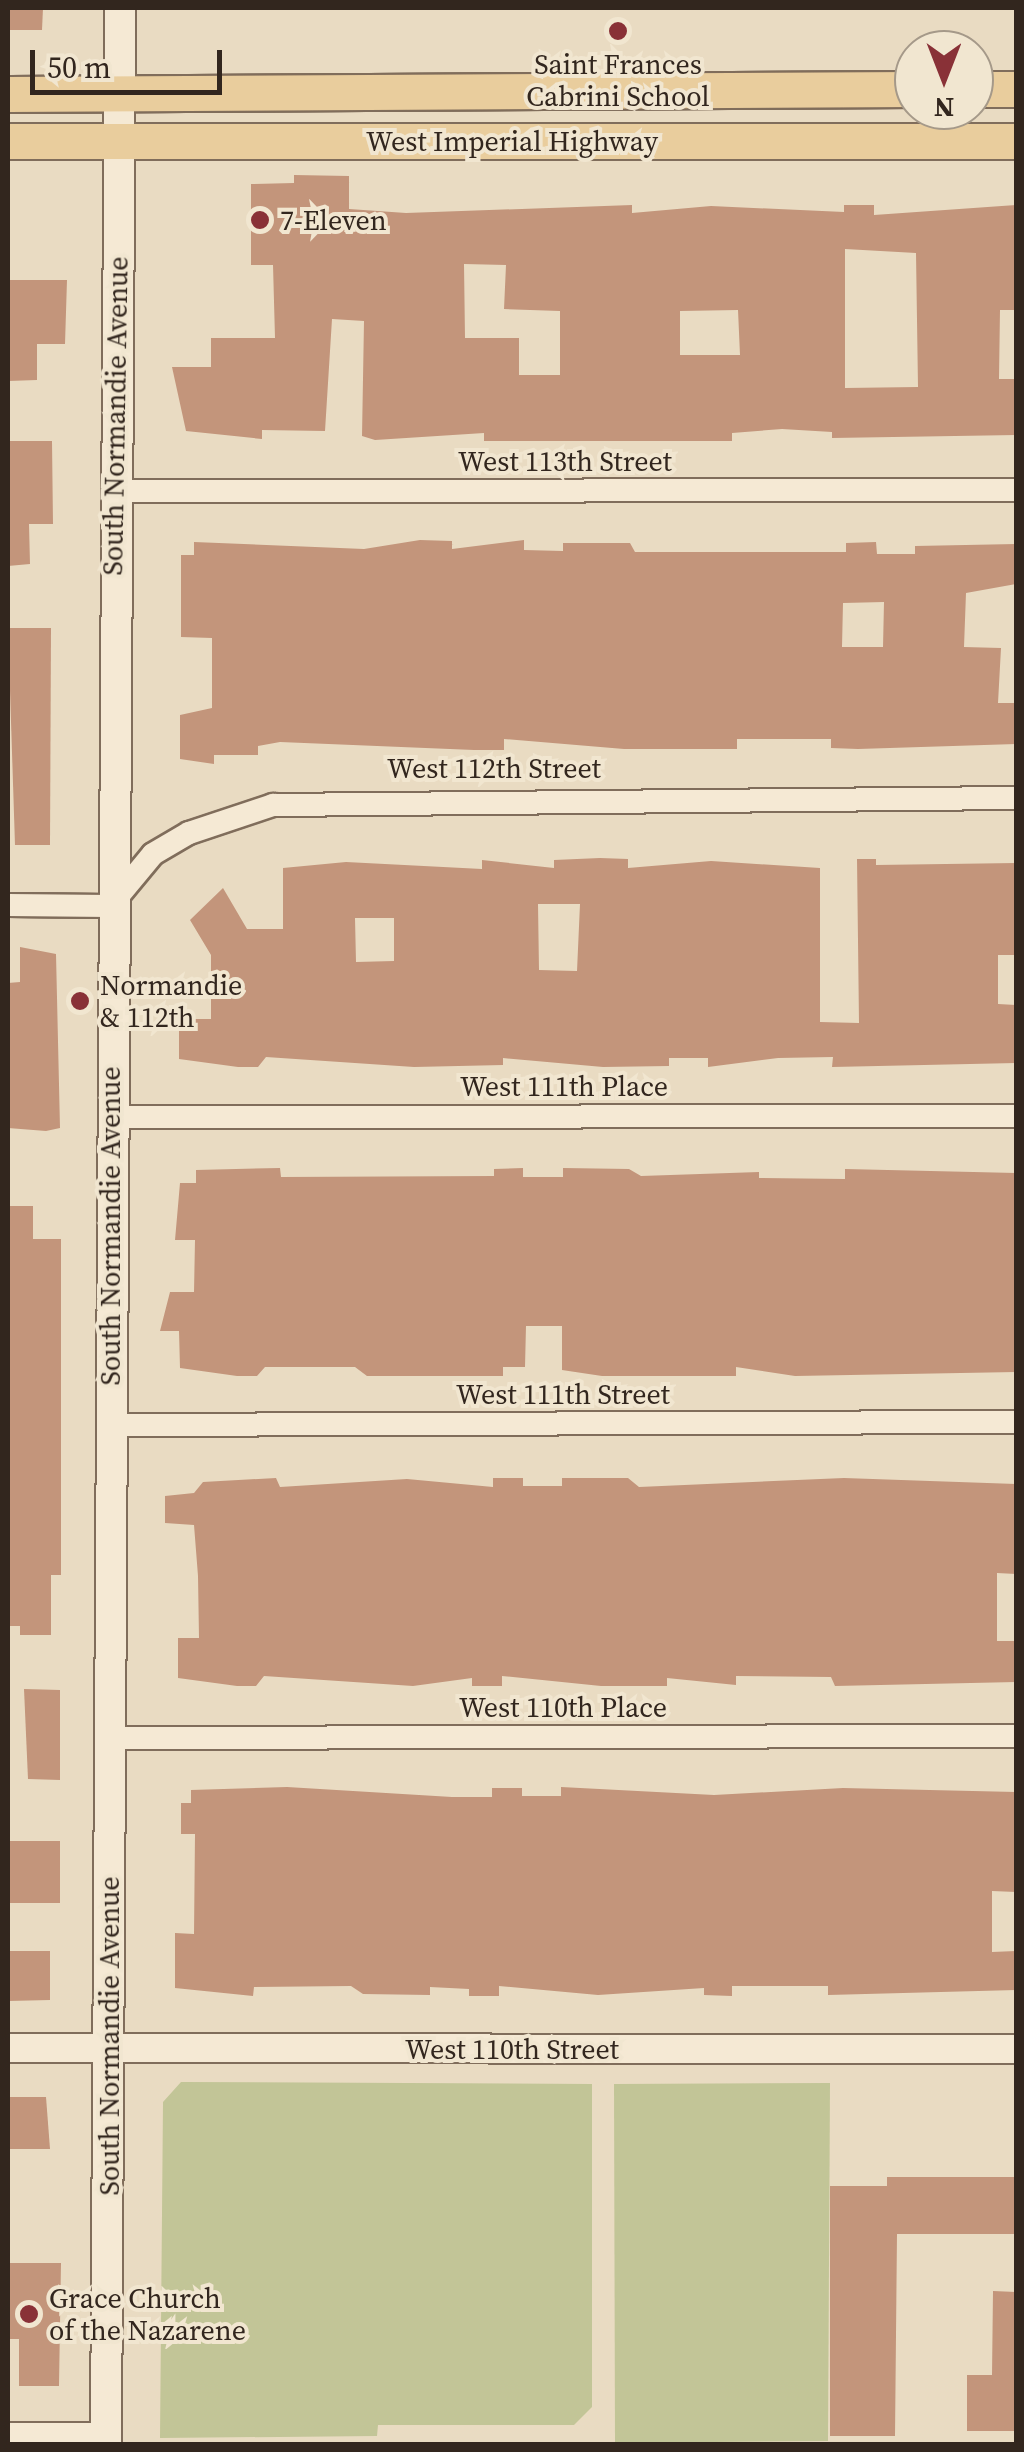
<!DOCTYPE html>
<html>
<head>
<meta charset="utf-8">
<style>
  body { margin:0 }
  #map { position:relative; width:1024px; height:2452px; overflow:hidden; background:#e9dbc2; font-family:"Source Serif 4",serif }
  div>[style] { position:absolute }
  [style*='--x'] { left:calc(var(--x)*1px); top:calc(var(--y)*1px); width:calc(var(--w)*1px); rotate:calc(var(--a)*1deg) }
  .green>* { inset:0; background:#c2c597 }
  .building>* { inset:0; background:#c3957b }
  .roads { filter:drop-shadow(2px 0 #806d5b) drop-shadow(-2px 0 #806d5b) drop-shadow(0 2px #806d5b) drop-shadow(0 -2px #806d5b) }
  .minor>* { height:22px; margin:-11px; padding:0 11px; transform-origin:11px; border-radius:11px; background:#f5e9d4 }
  .tertiary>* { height:28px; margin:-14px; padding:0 14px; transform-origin:14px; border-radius:14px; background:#f5e9d4 }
  .secondary>* { height:30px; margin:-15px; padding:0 15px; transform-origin:15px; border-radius:15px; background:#f5e9d4 }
  .primary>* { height:35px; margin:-17.5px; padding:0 17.5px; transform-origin:17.5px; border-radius:17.5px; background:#e9cd9d }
  .dots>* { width:28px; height:28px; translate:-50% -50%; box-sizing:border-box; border:5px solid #f1e6d0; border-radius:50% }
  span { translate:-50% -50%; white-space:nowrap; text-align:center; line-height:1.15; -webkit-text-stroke:8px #f1e6d0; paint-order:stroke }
  .poi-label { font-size:28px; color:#32261e }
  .left { translate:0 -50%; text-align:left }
  .street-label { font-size:28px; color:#32261e }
  .frame { position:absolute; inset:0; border:10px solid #32261e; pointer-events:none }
  .north { position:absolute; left:894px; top:30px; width:100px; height:100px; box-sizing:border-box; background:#f1e6d0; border:2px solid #a59989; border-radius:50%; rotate:180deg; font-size:28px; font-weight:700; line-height:40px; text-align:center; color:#32261e }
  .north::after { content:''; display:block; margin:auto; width:35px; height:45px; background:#893137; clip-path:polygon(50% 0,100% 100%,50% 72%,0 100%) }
  .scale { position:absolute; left:30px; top:50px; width:192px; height:45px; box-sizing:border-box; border:5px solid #32261e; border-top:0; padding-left:12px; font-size:30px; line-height:35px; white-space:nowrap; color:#32261e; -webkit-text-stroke:8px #f1e6d0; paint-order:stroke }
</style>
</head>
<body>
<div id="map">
  <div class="green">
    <i style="clip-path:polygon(181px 2082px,592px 2084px,592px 2407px,574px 2425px,378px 2425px,377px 2436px,160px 2438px,163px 2102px)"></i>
    <i style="clip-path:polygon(830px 2083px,828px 2441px,615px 2443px,614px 2084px)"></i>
  </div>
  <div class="building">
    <i style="clip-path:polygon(8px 8px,43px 8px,42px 30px,8px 30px)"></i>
    <i style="clip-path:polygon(evenodd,294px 175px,349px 176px,349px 209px,406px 213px,632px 205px,632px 213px,711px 206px,844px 212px,844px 205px,874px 205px,874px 215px,1016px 205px,1016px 310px,1000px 310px,999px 379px,1016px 379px,1016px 435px,832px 438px,832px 432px,782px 429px,732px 433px,732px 441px,484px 441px,484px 433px,375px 440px,362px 436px,364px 321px,332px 319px,325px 431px,262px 430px,262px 439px,186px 431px,172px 367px,211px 367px,211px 338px,275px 338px,273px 265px,251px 265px,251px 184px,294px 183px,294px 175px,845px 249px,916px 253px,918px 387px,845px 388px,845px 249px,294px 175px,464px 264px,506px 265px,504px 309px,560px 311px,560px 375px,519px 375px,519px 338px,465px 338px,464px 264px,294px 175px,738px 310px,740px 355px,680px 355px,680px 311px,738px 310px)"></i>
    <i style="clip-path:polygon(8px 280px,67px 280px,65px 344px,37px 344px,37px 380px,8px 381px)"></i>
    <i style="clip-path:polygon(8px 441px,52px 441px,53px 524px,29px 524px,30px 564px,8px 566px)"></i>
    <i style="clip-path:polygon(evenodd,420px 540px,452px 541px,452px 549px,524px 540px,524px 550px,563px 551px,563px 543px,630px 543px,635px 552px,846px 552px,846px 543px,876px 542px,877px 554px,915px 554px,915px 546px,1016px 544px,1016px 584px,966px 593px,964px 647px,1001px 648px,998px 703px,1016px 703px,1016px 744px,858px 749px,831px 748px,831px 739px,737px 739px,737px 749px,624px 749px,504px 739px,504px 750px,474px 750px,280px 742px,258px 746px,258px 755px,214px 755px,214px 764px,180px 759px,180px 715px,212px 708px,212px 638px,181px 637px,181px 555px,194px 555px,194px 542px,364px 549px,420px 540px,884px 602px,883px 647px,842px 647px,843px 603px,884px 602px)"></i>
    <i style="clip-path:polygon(8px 628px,51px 628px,50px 845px,15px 845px)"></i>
    <i style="clip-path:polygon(evenodd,600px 858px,628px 859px,628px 868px,711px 861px,820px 868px,820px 1022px,859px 1023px,857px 859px,876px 859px,876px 865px,1016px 863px,1016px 955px,998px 955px,998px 1004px,1016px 1005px,1016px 1063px,832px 1067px,833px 1057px,778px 1058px,708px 1067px,708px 1058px,669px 1058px,669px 1066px,603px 1067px,503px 1058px,503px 1065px,414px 1067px,266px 1057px,258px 1067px,238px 1067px,179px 1059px,179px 1019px,211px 1019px,211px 955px,190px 920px,223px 888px,247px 929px,283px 929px,283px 868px,346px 862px,482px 869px,482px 860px,554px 868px,554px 860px,600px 858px,538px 904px,580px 904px,577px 971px,539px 970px,538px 904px,600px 858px,355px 918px,394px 918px,394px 961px,356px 962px,355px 918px)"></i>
    <i style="clip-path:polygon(20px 947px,56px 954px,60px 1128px,46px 1131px,8px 1128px,8px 983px,20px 982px)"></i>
    <i style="clip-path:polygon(280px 1168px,281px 1177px,494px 1176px,494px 1169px,523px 1168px,523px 1177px,563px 1177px,563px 1168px,629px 1169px,641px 1176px,759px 1172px,759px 1178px,845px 1179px,845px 1169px,1016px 1173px,1016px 1372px,795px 1376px,736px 1367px,736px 1376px,602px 1376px,562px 1370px,562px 1326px,526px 1326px,525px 1367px,503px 1367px,503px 1376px,367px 1376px,355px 1367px,265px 1367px,257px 1376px,237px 1376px,180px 1368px,179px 1331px,160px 1331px,170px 1292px,194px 1292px,195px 1240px,175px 1240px,180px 1183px,196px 1183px,196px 1170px)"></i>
    <i style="clip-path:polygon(8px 1206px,33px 1206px,33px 1239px,61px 1239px,61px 1575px,51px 1575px,51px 1635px,20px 1635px,20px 1626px,8px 1626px)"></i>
    <i style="clip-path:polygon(276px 1478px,280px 1487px,407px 1479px,493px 1487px,493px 1478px,523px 1478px,523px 1486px,562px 1486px,562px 1478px,628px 1478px,639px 1487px,844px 1478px,1016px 1484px,1016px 1574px,997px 1573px,997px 1641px,1016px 1641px,1016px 1682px,835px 1686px,831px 1677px,736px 1676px,736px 1685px,667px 1678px,667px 1686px,601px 1686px,502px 1676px,502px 1686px,472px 1686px,472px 1678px,413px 1686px,264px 1676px,256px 1686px,237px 1686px,178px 1678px,178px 1638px,199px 1638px,198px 1576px,194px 1525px,165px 1523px,165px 1496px,194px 1493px,203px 1482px)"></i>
    <i style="clip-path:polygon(24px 1689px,60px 1690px,60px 1780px,28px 1779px)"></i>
    <i style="clip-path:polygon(287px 1787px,452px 1797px,492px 1797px,492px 1788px,522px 1788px,522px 1796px,561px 1796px,561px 1787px,714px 1795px,843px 1788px,1016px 1792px,1016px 1892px,992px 1891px,992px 1952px,1016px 1951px,1016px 1990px,828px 1995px,828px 1986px,732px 1986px,732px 1996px,704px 1995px,704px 1988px,598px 1995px,499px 1986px,499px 1996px,469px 1996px,469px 1989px,430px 1987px,430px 1995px,363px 1994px,351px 1986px,254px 1987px,253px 1996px,175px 1988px,175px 1933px,194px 1934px,195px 1834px,181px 1834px,181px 1803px,191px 1803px,191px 1790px)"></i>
    <i style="clip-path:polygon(8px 1841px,60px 1841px,60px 1903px,8px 1903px)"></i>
    <i style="clip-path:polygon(8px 1951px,50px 1951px,50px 2000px,8px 2001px)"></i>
    <i style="clip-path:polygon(8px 2097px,46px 2097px,50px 2149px,8px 2149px)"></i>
    <i style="clip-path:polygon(887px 2177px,1015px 2177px,1015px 2234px,897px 2234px,895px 2436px,830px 2436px,830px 2186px,887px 2186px)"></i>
    <i style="clip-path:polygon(8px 2263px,61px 2263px,59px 2386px,19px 2386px,19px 2339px,8px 2339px)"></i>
    <i style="clip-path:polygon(993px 2291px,1016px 2292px,1016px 2431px,967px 2431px,967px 2375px,992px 2375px)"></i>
  </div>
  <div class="roads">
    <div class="minor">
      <i style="--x:114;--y:491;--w:902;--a:-0.06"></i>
      <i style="--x:8;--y:905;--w:102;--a:0.6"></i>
      <i style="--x:110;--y:906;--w:67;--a:-50.4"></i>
      <i style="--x:153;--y:854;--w:42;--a:-30.3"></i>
      <i style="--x:189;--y:833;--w:89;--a:-18.4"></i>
      <i style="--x:273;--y:805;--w:743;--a:-0.54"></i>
      <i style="--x:111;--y:1117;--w:905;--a:-0.06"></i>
      <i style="--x:109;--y:1425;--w:907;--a:-0.19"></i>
      <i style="--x:110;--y:1738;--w:906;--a:-0.13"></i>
      <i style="--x:8;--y:2434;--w:98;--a:0"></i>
    </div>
    <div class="tertiary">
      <i style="--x:8;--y:2048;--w:1008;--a:0.06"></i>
    </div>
    <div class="secondary">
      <i style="--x:106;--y:2444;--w:2436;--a:-89.67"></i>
    </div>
    <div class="primary">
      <i style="--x:974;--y:89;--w:42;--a:0"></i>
      <i style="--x:8;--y:94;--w:906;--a:-0.32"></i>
      <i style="--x:8;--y:141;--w:1008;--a:0"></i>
    </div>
  </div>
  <div class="dots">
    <i style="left:618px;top:31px;background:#893137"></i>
    <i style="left:260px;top:220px;background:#893137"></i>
    <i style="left:80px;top:1001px;background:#893137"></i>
    <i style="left:29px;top:2314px;background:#893137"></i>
  </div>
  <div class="poi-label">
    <span style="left:618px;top:80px">Saint Frances<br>Cabrini School</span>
    <span class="left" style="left:280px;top:220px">7-Eleven</span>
    <span class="left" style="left:100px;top:1001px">Normandie<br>&amp; 112th</span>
    <span class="left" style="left:49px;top:2314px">Grace Church<br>of the Nazarene</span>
  </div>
  <div class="street-label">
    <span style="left:512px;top:141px">West Imperial Highway</span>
    <span style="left:115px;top:416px;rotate:-89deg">South Normandie Avenue</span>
    <span style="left:565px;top:461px">West 113th Street</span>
    <span style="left:494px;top:768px">West 112th Street</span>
    <span style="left:564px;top:1086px">West 111th Place</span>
    <span style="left:110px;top:1226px;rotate:-90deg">South Normandie Avenue</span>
    <span style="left:563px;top:1394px">West 111th Street</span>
    <span style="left:563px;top:1707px">West 110th Place</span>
    <span style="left:109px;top:2036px;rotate:-90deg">South Normandie Avenue</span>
    <span style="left:512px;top:2049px">West 110th Street</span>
  </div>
  <div class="frame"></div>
  <div class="north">N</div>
  <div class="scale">50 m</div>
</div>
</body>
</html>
